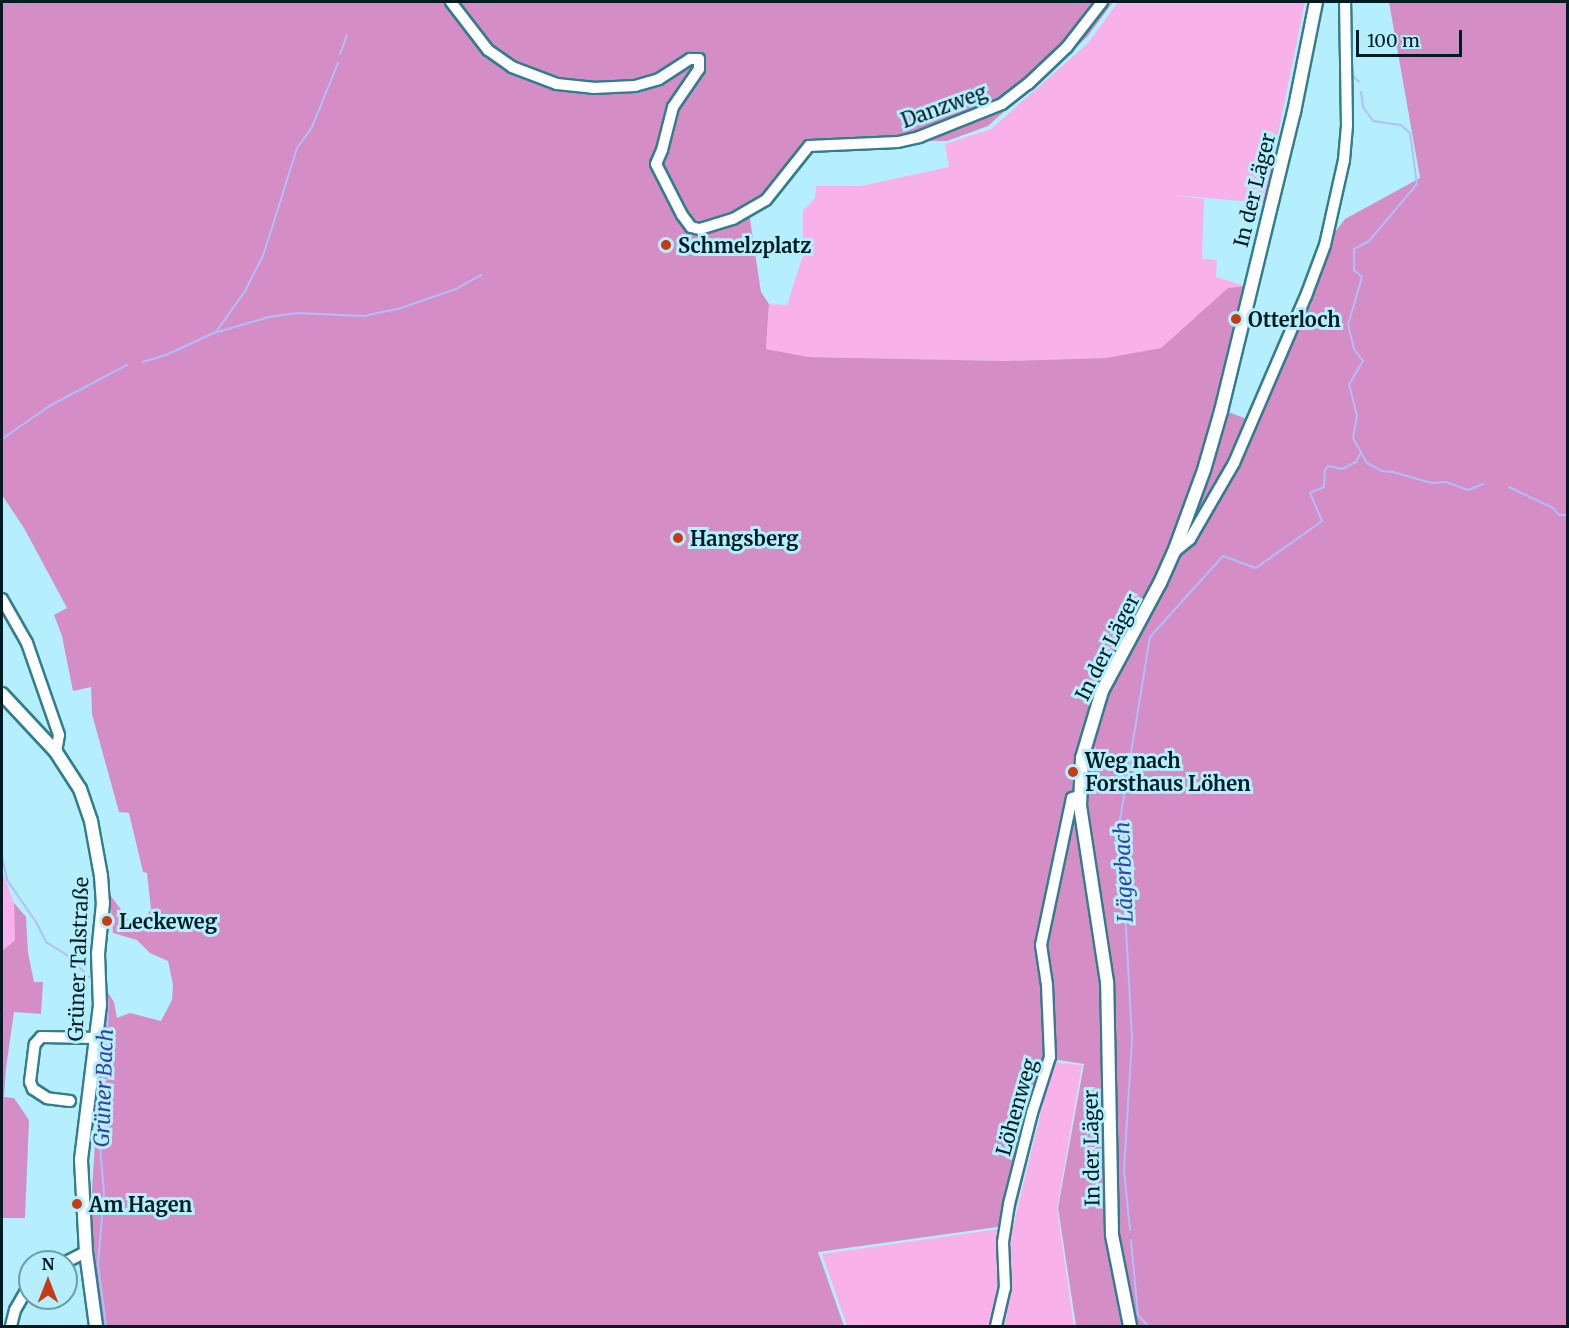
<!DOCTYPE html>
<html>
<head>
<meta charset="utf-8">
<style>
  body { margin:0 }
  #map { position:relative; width:1569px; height:1328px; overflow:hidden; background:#b5effd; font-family:Merriweather,serif }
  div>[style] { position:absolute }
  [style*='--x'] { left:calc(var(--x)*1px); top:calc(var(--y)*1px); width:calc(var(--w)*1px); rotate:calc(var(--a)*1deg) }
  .green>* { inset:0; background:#f9b2e9 }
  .forest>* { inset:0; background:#d58dc5 }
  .stream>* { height:2px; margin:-1px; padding:0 1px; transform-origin:1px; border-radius:1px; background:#b0befd }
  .roads { filter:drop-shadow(2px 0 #337e8e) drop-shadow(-2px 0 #337e8e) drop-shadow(0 2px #337e8e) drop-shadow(0 -2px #337e8e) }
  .minor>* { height:10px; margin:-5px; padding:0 5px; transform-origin:5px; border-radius:5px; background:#fff }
  .major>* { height:12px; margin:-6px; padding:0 6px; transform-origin:6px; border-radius:6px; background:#fff }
  .dots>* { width:16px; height:16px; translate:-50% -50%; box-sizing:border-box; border:3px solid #b5effd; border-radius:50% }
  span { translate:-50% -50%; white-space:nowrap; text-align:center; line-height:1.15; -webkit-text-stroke:6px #b5effd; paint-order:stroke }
  .street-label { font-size:20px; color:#001c23 }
  .poi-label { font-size:20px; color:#001c23; font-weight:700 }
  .left { translate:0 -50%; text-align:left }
  .water-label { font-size:21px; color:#3b429b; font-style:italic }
  .frame { position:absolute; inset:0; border:3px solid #001c23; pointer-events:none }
  .north { position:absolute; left:18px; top:1250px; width:60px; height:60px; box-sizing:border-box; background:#b5effd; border:2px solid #6d9ba6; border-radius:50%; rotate:0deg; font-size:16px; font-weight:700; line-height:24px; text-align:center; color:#001c23 }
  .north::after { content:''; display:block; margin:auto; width:21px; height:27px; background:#c43b15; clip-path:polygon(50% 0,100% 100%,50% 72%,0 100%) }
  .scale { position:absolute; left:1356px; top:30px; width:106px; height:27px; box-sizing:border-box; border:3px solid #001c23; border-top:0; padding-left:8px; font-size:18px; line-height:21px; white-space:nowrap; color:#001c23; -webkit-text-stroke:4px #b5effd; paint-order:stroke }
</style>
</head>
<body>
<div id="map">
  <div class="green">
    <i style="clip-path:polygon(1118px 2px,1305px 2px,1264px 203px,1174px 195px,1204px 199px,1202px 259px,1217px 260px,1216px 277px,1245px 286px,1228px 288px,1161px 348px,1106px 358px,1005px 361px,808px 357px,766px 349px,769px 304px,787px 305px,803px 255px,803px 211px,815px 198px,816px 186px,861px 186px,949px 167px,945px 144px,991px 129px,1088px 43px)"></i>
    <i style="clip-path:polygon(2px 871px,14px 903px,15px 940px,2px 951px)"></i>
    <i style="clip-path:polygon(1053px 1062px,1082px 1065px,1057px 1209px,1074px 1326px,847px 1326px,822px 1254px,1013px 1227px)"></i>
  </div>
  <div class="forest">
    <i style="clip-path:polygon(2px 2px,1113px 2px,1087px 37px,988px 126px,947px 141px,821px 139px,804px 146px,749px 213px,761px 292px,769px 304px,766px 349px,808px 357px,1005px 361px,1106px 358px,1161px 348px,1228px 288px,1245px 286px,1215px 407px,1255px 422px,1325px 245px,1345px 219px,1420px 178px,1389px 2px,1567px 2px,1567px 1326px,1076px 1326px,1058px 1208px,1084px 1064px,1052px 1059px,1012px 1225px,818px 1252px,844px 1326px,98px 1326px,88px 1252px,105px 988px,114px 1002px,117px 1018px,130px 1013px,161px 1021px,172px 1000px,173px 985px,168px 961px,150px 953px,137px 940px,113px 933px,110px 895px,131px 923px,143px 922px,151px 909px,147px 873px,143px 872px,129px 813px,119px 812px,92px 714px,91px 687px,73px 691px,62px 636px,54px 615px,67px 608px,24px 528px,2px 495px)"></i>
    <i style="clip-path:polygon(14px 903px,26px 917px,28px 953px,34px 982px,43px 982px,41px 1014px,14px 1012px,6px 1068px,4px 1097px,14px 1098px,29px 1120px,25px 1218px,2px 1218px,2px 951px,15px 940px)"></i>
  </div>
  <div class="stream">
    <i style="--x:340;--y:54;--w:20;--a:-70"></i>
    <i style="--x:1351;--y:74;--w:11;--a:45"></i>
    <i style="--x:1361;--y:92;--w:15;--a:82"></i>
    <i style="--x:1363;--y:107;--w:17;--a:54"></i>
    <i style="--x:1373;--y:121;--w:28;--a:8"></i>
    <i style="--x:1401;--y:125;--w:12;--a:42"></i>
    <i style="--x:1410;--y:133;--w:51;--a:82.2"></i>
    <i style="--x:1417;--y:184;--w:75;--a:130.1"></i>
    <i style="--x:1369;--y:241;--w:17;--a:152"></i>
    <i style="--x:1354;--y:249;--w:21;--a:90"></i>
    <i style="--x:1354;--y:270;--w:11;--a:41"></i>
    <i style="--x:1362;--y:277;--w:50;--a:106.3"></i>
    <i style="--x:1348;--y:325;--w:25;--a:76"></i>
    <i style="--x:1354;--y:349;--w:15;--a:53"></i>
    <i style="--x:1363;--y:361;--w:27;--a:121"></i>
    <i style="--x:1349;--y:384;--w:33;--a:76"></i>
    <i style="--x:1357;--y:416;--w:22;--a:100"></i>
    <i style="--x:1353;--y:438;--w:29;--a:61"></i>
    <i style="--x:1367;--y:463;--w:17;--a:28"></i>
    <i style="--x:1382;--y:471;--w:11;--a:5"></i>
    <i style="--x:1393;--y:472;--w:41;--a:15.8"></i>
    <i style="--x:1432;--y:483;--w:14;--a:-4"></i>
    <i style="--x:1446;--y:482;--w:23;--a:20"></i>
    <i style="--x:1468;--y:490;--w:17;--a:-21"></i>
    <i style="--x:218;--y:332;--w:53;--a:-16.4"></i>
    <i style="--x:269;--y:317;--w:28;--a:-8"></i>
    <i style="--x:297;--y:313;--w:67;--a:2.6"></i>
    <i style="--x:364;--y:316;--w:35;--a:-12"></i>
    <i style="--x:398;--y:309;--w:61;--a:-19"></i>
    <i style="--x:456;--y:289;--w:29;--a:-29"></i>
    <i style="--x:143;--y:362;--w:24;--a:-17"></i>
    <i style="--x:166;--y:355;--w:55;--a:-24.7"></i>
    <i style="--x:216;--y:332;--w:50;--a:-54.7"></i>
    <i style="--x:245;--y:291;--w:39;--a:-63"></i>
    <i style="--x:263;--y:256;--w:113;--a:-72.5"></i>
    <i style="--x:297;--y:148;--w:26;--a:-54"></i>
    <i style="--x:312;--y:127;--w:69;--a:-67.9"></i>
    <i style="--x:2;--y:439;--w:60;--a:-34.8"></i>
    <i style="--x:51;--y:405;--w:86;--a:-27.8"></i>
    <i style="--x:1509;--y:487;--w:49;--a:25.5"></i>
    <i style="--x:1553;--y:508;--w:9;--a:49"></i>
    <i style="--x:1559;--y:515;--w:9;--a:0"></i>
    <i style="--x:2;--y:856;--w:25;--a:78"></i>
    <i style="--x:7;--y:880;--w:51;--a:55.4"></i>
    <i style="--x:36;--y:922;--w:22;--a:63"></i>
    <i style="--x:46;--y:942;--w:26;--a:32"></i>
    <i style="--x:68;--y:956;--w:30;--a:45"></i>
    <i style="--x:105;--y:992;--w:10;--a:73"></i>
    <i style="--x:108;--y:1002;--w:43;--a:91.3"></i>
    <i style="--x:107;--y:1045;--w:78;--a:96.7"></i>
    <i style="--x:98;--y:1122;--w:71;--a:85.2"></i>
    <i style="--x:104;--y:1193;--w:71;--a:94.8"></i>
    <i style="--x:98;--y:1264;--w:63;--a:82.6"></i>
    <i style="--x:1130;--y:1230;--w:60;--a:-95.7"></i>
    <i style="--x:1124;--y:1170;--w:131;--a:-86.5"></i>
    <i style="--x:1132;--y:1039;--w:219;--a:-93.1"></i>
    <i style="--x:1120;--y:820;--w:185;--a:-80.7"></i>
    <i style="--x:1150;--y:637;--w:109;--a:-48"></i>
    <i style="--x:1223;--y:556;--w:35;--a:20"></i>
    <i style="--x:1256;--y:568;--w:81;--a:-35.5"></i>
    <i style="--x:1322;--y:521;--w:30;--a:-113"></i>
    <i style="--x:1310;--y:493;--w:15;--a:-23"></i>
    <i style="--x:1324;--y:487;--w:17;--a:-87"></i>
    <i style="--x:1325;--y:470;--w:5;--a:-53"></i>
    <i style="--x:1328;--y:466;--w:14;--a:12"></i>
    <i style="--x:1342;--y:469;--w:16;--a:-27"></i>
    <i style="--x:1356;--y:462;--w:9;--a:-63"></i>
    <i style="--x:1131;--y:1240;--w:75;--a:84.7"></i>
    <i style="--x:1138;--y:1315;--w:15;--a:48"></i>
  </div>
  <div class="roads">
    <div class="minor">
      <i style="--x:451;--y:2;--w:61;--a:52.4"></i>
      <i style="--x:488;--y:50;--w:29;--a:35"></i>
      <i style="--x:512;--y:67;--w:48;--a:20.7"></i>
      <i style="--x:557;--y:84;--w:36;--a:6"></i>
      <i style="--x:593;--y:88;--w:42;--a:-2.7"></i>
      <i style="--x:635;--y:86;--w:25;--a:-16"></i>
      <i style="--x:659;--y:79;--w:37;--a:-33"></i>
      <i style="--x:690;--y:59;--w:9;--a:0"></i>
      <i style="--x:699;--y:59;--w:10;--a:90"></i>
      <i style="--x:699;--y:69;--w:46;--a:124.4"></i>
      <i style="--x:673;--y:107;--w:44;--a:104.3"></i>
      <i style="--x:662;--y:150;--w:15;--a:113"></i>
      <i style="--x:656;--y:164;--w:57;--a:63"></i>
      <i style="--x:682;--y:215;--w:15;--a:53"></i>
      <i style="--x:691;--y:227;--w:9;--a:13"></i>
      <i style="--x:700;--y:229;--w:34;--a:-17"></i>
      <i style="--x:733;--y:219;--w:38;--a:-30"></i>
      <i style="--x:766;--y:200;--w:69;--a:-51.5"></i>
      <i style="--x:809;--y:146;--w:89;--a:-2.6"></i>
      <i style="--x:898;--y:142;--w:22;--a:-13"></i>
      <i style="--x:919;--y:137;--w:89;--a:-21.7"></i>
      <i style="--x:1002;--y:104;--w:33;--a:-38"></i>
      <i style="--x:1028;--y:84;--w:54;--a:-43.5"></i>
      <i style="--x:1067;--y:47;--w:57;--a:-52.1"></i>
      <i style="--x:1174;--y:552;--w:21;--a:-39"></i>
      <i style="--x:1190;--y:539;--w:88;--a:-59.9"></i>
      <i style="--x:1234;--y:463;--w:182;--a:-66.7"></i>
      <i style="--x:1306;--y:296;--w:54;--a:-69.6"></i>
      <i style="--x:1325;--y:245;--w:87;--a:-77.4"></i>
      <i style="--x:1344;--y:160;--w:35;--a:-85"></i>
      <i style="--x:1347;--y:125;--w:123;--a:-90.9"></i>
      <i style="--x:2;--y:599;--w:51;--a:60.4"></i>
      <i style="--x:27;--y:643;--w:97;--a:70.8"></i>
      <i style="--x:59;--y:735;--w:17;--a:100"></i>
      <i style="--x:70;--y:1101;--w:23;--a:-173"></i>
      <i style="--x:47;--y:1098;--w:17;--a:-147"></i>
      <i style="--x:33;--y:1089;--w:8;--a:-113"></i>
      <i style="--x:30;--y:1082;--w:38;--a:-83"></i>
      <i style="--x:35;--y:1044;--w:9;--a:-49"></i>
      <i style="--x:41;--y:1037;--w:56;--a:1"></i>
      <i style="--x:66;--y:1262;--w:22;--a:-27"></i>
      <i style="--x:11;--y:1326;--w:16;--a:-76"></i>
      <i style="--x:15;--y:1310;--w:30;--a:-60"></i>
      <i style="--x:996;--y:1326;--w:39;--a:-77"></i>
      <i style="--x:1005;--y:1288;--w:46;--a:-92.5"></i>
      <i style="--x:1003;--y:1242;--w:38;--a:-81"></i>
      <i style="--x:1009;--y:1204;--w:94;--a:-75.8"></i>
      <i style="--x:1032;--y:1113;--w:59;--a:-72.2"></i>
      <i style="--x:1050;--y:1057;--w:72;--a:-92.4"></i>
      <i style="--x:1047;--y:985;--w:40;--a:-98.5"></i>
      <i style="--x:1041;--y:945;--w:150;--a:-78.1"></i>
      <i style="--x:1072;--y:798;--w:7;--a:-16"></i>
    </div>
    <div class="major">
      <i style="--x:2;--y:694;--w:79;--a:47"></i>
      <i style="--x:56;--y:752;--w:44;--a:57"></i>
      <i style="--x:80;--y:789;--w:34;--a:71"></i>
      <i style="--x:91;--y:821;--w:56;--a:79.7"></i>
      <i style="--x:101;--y:876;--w:27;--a:86"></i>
      <i style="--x:103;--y:903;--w:51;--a:95.6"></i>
      <i style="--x:98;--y:954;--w:51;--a:87.8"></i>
      <i style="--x:100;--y:1005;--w:156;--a:97"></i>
      <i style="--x:81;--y:1160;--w:92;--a:86.9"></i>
      <i style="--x:86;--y:1252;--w:75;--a:82.3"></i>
      <i style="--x:1130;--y:1326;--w:93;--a:-101.2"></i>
      <i style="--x:1112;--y:1235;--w:253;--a:-91.1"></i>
      <i style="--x:1107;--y:982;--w:178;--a:-98.7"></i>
      <i style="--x:1080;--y:806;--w:48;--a:-87.6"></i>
      <i style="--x:1082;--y:758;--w:70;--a:-73.4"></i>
      <i style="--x:1102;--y:691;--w:123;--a:-61.8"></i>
      <i style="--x:1160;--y:583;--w:34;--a:-66"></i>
      <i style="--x:1174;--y:552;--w:87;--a:-69.9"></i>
      <i style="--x:1204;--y:470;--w:61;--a:-73.9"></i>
      <i style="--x:1221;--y:411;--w:308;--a:-76.3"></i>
      <i style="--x:1294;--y:112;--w:112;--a:-78.7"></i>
    </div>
  </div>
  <div class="dots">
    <i style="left:666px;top:245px;background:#c43b15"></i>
    <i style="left:1236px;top:319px;background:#c43b15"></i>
    <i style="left:678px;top:538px;background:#c43b15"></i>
    <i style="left:1073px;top:772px;background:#c43b15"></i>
    <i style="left:107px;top:921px;background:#c43b15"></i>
    <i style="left:77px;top:1204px;background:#c43b15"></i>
  </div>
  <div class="street-label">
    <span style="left:944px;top:106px;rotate:-20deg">Danzweg</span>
    <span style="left:1254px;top:190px;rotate:-76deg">In der Läger</span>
    <span style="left:1107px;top:647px;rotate:-63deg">In der Läger</span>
    <span style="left:78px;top:959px;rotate:-88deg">Grüner Talstraße</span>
    <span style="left:1016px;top:1107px;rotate:-74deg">Löhenweg</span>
    <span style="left:1091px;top:1148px;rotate:-91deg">In der Läger</span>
  </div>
  <div class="poi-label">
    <span class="left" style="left:678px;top:245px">Schmelzplatz</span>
    <span class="left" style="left:1248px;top:319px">Otterloch</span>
    <span class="left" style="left:690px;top:538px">Hangsberg</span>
    <span class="left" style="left:1085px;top:772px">Weg nach<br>Forsthaus Löhen</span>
    <span class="left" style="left:119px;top:921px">Leckeweg</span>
    <span class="left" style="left:89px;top:1204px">Am Hagen</span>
  </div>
  <div class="water-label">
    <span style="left:1124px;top:872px;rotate:-92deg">Lägerbach</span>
    <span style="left:104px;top:1088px;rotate:-88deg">Grüner Bach</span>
  </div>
  <div class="frame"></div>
  <div class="north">N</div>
  <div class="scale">100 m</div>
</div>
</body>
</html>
